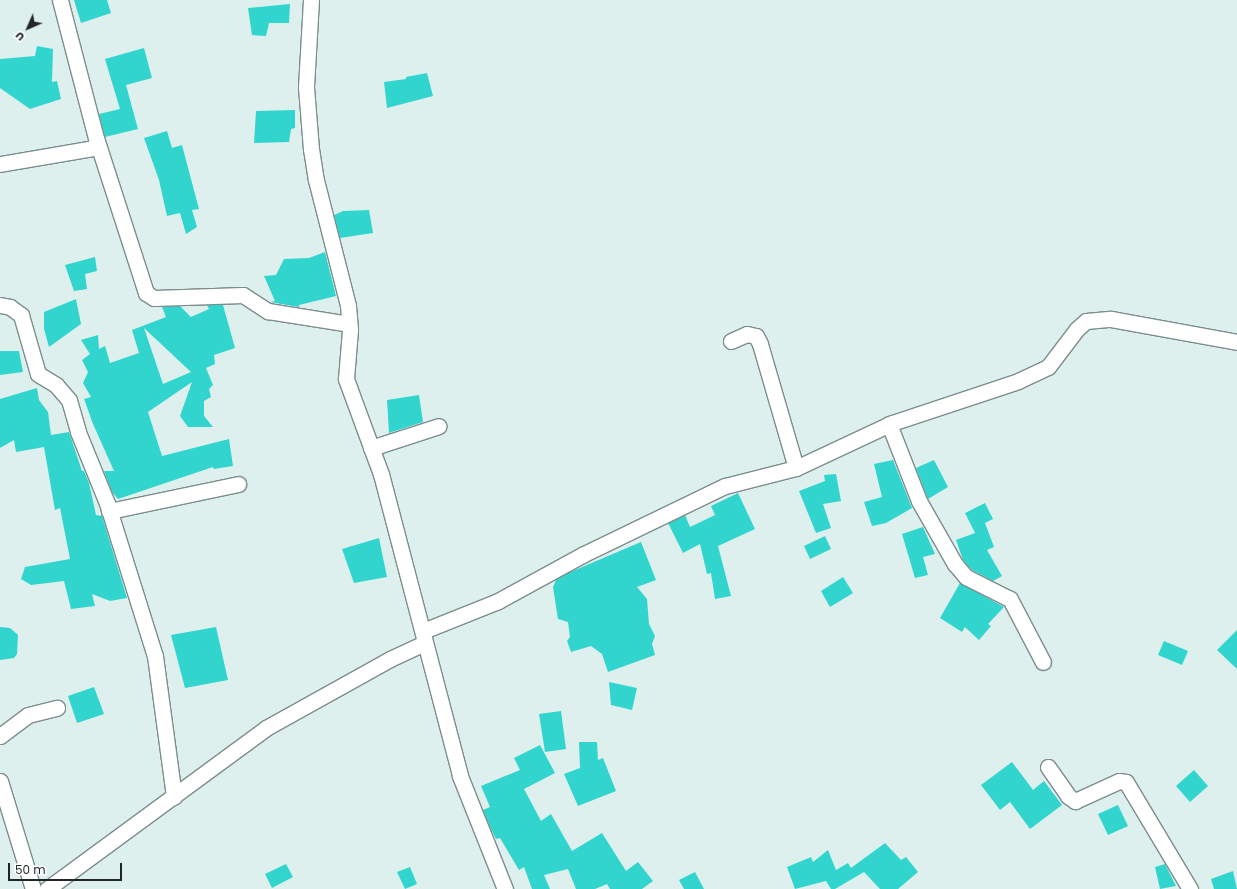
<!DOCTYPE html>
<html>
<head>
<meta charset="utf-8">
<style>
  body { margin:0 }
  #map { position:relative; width:1237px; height:889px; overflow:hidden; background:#ddf0ee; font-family:Poppins,sans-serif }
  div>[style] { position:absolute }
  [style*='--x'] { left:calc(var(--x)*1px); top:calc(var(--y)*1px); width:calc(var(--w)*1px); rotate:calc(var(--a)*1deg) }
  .building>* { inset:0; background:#32d5ce }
  .roads { filter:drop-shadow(1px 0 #7c8d8c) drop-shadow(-1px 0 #7c8d8c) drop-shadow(0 1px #7c8d8c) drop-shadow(0 -1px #7c8d8c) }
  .street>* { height:15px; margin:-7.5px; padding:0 7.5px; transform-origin:7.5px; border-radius:7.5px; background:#fff }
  span { translate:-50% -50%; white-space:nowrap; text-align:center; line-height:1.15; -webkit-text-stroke:3px #fff; paint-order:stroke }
  .north { position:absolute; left:8px; top:8px; width:40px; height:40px; -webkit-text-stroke:3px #fff; paint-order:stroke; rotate:225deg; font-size:11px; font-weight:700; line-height:16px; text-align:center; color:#1f2625 }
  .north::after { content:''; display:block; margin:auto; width:14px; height:18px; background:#1f2625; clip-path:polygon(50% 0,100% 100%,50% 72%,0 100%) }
  .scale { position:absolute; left:8px; top:863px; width:114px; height:18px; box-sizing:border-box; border:2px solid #1f2625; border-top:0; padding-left:5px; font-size:12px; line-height:14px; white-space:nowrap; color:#1f2625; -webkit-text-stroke:3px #fff; paint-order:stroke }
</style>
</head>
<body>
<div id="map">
  <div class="building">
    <i style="clip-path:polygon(74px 0,107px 0,111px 13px,81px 23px)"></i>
    <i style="clip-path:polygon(290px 4px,289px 23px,269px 23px,266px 36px,252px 35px,248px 8px)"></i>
    <i style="clip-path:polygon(37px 46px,53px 49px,52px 82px,57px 81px,61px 99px,30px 109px,0 88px,0 59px,35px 56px)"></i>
    <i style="clip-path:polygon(144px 48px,152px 78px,126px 85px,138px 129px,105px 137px,99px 114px,120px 109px,105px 59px)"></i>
    <i style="clip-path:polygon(427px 73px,433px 96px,387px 108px,384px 82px,406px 79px,406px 77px)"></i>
    <i style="clip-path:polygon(295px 110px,295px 128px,291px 129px,289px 142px,254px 143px,256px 111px)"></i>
    <i style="clip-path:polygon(167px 131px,172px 148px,182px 145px,199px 209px,192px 210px,197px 227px,186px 234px,180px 213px,167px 216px,159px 180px,144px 138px)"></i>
    <i style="clip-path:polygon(369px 210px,373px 233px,340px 238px,334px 215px,343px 211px)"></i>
    <i style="clip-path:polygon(325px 252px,336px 296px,299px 305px,299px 307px,270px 302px,275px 301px,264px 276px,276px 275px,284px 259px,309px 258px)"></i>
    <i style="clip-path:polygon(95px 257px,97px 271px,85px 274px,87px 289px,74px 291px,65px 265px)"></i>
    <i style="clip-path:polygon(76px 299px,81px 324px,49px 347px,44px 329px,44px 312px)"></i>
    <i style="clip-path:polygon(evenodd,207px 305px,223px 305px,235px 348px,214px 355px,215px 364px,206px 368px,213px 385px,209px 389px,211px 397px,204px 401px,204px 416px,213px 427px,188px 427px,180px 416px,192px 382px,148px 412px,162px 456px,229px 439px,233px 466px,214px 469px,213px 467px,118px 499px,112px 492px,104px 471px,114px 471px,93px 424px,84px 399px,91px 397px,83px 383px,88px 372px,82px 360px,90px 354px,81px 340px,98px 335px,99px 349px,105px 346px,110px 363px,139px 353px,132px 330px,166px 317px,162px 307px,180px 306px,191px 317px,209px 309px,207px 305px,144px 328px,191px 372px,163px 384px,144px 328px)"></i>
    <i style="clip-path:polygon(0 351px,19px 351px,23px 372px,0 375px)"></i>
    <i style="clip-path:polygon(37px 388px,39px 400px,48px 412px,51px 435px,69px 432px,82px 471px,84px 471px,89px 483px,96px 515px,102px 516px,127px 598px,110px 601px,92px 594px,95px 606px,71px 609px,64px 581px,31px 585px,21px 579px,25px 567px,70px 559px,60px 508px,55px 510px,44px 447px,16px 452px,14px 440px,0 448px,0 399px)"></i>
    <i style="clip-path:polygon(419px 395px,423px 422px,389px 433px,387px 400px)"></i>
    <i style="clip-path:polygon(893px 460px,912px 508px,886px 523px,872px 526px,864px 502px,882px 497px,874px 464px)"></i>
    <i style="clip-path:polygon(934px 460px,948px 487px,928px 499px,916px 468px)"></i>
    <i style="clip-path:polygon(836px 474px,841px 501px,823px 504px,831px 528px,816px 533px,799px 491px,825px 481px,824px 475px)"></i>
    <i style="clip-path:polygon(738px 493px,755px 529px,718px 546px,731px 596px,715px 599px,711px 573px,707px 574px,700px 544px,683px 553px,668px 523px,685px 515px,690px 527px,715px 515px,711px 506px)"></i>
    <i style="clip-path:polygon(985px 503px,993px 519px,985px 523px,994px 547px,987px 550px,1002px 576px,993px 581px,972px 570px,963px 560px,956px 540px,975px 533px,965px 513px)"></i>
    <i style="clip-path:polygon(923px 527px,935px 554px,923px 557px,928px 575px,915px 578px,902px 534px)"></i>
    <i style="clip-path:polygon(825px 536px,831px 549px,810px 559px,804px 546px)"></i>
    <i style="clip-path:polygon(379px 538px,387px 577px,354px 583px,342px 549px)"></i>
    <i style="clip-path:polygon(641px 542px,656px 580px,637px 587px,647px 599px,649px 624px,655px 636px,652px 644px,655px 655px,608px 672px,602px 654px,591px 646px,571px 652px,567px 641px,570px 637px,568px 622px,558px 619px,553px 587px,556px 580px,568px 573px)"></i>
    <i style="clip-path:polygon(843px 577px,853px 593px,830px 607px,821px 591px)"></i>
    <i style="clip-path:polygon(960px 583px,1004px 607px,988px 624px,991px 626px,979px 640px,965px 627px,962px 632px,940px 618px)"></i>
    <i style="clip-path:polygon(0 627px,10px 628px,18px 635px,17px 654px,14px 658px,0 660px)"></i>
    <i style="clip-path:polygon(216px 627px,228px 680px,185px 688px,171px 635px)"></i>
    <i style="clip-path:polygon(1237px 630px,1237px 669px,1217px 650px)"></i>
    <i style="clip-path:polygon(1164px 641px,1188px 651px,1182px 665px,1158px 655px)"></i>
    <i style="clip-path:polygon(609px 682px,637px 688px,632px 710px,611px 705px)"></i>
    <i style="clip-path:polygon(94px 687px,104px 714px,77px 723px,68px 696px)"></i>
    <i style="clip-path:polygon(561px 711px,566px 749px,545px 752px,539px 714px)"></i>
    <i style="clip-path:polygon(579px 742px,597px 742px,598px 760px,603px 758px,616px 791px,578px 806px,564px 774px,580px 768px)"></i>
    <i style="clip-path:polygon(540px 745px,555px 773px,524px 789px,541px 821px,551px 814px,572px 851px,602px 833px,626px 871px,638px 862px,653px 881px,642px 889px,610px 889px,607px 884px,595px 889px,576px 889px,568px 869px,544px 875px,550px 889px,532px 889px,524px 867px,519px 870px,500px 838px,496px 839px,490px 827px,483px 810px,490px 807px,481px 786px,520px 770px,514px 758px)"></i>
    <i style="clip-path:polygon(1012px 762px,1033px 790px,1044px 781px,1062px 805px,1030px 829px,1010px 802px,1000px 810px,981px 785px)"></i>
    <i style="clip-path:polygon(1194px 770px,1208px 786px,1190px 802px,1176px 786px)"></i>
    <i style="clip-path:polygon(1118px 805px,1128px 826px,1108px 835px,1098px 814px)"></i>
    <i style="clip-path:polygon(885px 843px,901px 860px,906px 857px,918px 872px,898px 889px,880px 889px,864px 872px,835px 889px,831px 889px,826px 881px,795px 889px,787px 867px,811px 857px,813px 862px,828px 850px,836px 870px,848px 863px,851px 868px)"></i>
    <i style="clip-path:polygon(286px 864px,293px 877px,272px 888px,265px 874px)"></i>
    <i style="clip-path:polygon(1165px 864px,1176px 886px,1160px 889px,1155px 867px)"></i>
    <i style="clip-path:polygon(410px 867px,417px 884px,405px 889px,397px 872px)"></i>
    <i style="clip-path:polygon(1233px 871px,1237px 889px,1214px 889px,1211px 879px)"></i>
    <i style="clip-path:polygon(695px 872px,704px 889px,684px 889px,679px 880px)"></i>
  </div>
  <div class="roads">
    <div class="street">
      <i style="--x:60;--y:0;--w:143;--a:75.4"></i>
      <i style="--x:96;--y:138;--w:163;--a:72.1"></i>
      <i style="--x:146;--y:293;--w:9;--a:32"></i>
      <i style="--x:154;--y:298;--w:89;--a:-1.9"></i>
      <i style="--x:243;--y:295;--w:30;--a:33"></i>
      <i style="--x:268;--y:311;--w:82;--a:9.1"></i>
      <i style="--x:311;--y:0;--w:87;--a:93.3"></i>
      <i style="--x:306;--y:87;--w:62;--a:85.4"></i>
      <i style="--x:311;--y:149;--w:31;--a:81"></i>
      <i style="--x:316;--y:180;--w:130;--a:75.7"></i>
      <i style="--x:348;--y:306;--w:24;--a:85"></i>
      <i style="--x:350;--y:330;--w:49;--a:94.7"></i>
      <i style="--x:346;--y:379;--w:101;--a:69.8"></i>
      <i style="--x:381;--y:474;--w:312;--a:75.3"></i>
      <i style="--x:460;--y:776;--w:122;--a:68.3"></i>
      <i style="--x:0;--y:164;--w:100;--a:-9.7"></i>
      <i style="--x:0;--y:305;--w:10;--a:11"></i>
      <i style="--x:10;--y:307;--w:14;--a:36"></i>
      <i style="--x:21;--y:315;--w:61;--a:73.9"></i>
      <i style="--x:38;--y:374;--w:21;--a:31"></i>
      <i style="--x:56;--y:385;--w:20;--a:49"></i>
      <i style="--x:69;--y:400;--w:33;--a:74"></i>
      <i style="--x:78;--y:432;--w:77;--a:67.8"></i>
      <i style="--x:107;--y:503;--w:160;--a:72.6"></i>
      <i style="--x:155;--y:656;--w:142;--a:82.3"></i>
      <i style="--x:731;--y:341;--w:17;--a:-24"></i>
      <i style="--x:747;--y:334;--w:9;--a:13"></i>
      <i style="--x:756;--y:336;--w:9;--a:63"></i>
      <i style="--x:760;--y:344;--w:129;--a:73.8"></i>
      <i style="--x:889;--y:424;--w:83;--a:68.7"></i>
      <i style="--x:919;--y:501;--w:73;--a:60.3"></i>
      <i style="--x:955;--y:564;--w:17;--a:50"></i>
      <i style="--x:966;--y:577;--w:49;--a:26.6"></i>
      <i style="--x:1010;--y:599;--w:71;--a:62.4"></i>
      <i style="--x:371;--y:448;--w:71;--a:-17.9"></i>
      <i style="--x:109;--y:511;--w:132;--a:-11.8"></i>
      <i style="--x:423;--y:631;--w:81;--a:-21.8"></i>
      <i style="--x:498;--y:601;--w:96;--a:-28.7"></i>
      <i style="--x:582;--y:555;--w:159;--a:-25.8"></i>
      <i style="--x:725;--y:486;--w:73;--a:-14.2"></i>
      <i style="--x:796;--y:468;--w:106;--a:-25.1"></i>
      <i style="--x:892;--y:423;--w:133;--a:-18.4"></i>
      <i style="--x:1018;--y:381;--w:33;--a:-25"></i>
      <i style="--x:1048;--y:367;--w:48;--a:-52.7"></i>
      <i style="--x:1077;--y:329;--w:12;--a:-42"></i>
      <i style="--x:1086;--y:321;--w:25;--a:-5"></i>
      <i style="--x:1111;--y:319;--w:128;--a:10.3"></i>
      <i style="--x:0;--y:736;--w:35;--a:-37"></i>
      <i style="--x:28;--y:715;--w:30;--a:-14"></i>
      <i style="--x:1048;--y:767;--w:35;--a:55"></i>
      <i style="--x:1068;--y:796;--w:9;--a:36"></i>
      <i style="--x:1075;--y:801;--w:48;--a:-24.4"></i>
      <i style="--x:1119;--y:781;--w:7;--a:8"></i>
      <i style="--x:1126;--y:782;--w:125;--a:59.1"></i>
      <i style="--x:0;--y:781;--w:113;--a:73"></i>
      <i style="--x:47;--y:889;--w:272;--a:-36.3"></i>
      <i style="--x:266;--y:728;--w:142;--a:-29.1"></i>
      <i style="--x:390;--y:659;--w:38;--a:-25"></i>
    </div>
  </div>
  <div class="north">U</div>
  <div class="scale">50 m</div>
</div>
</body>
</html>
